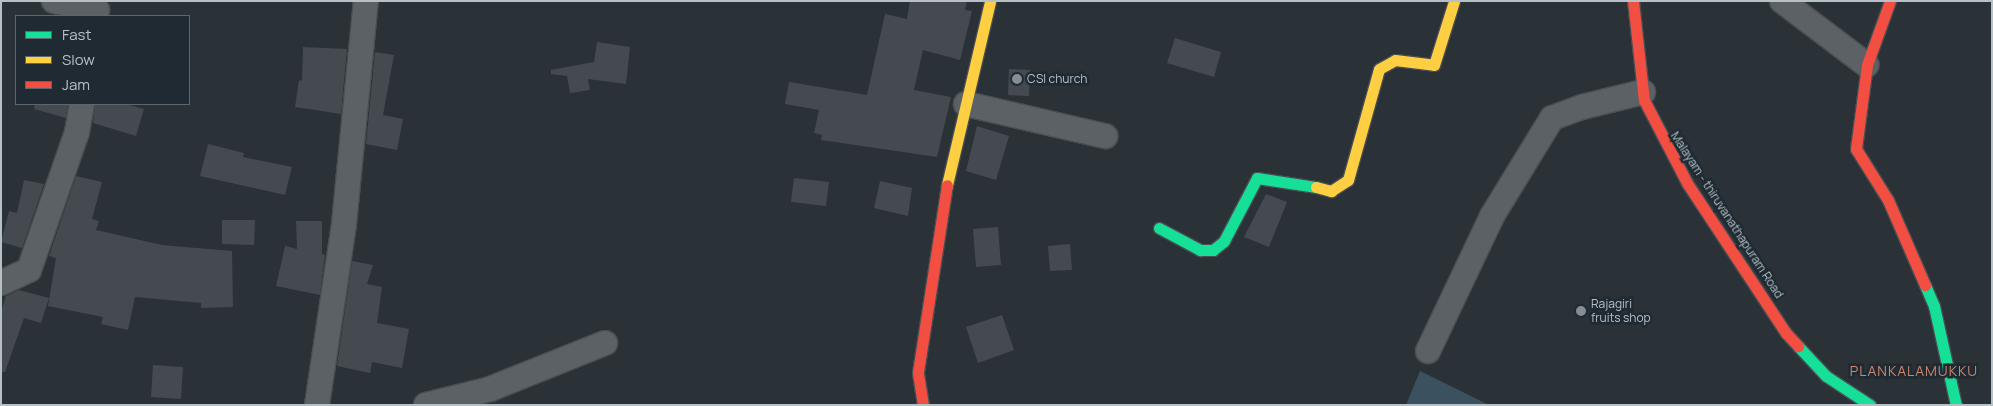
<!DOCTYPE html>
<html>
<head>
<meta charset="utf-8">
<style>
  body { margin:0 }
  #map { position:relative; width:1993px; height:406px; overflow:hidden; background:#2b3237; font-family:Manrope,sans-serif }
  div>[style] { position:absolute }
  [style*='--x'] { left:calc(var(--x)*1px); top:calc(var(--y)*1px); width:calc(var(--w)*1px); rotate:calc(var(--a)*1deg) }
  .water>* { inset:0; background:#3b515f }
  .building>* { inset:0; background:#444a4f }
  .roads { filter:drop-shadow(1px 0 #494e52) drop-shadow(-1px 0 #494e52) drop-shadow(0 1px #494e52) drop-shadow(0 -1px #494e52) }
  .street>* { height:24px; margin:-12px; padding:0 12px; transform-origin:12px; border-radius:12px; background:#5b6165 }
  .fast>* { height:11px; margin:-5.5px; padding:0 5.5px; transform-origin:5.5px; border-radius:5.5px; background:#16e098 }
  .slow>* { height:11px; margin:-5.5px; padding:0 5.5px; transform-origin:5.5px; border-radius:5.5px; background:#ffcf43 }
  .jam>* { height:11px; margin:-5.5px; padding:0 5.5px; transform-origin:5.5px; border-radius:5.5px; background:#f24e42 }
  .dots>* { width:14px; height:14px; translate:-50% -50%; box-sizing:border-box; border:2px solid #1f2a32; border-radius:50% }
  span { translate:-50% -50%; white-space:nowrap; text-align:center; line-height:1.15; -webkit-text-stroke:5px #1f2a32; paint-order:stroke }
  .poi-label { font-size:12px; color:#b6c0c7 }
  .left { translate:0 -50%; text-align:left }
  .street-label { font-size:12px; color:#b6c0c7 }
  .neighbourhood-label { font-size:14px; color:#cc876d; letter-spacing:1px }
  .frame { position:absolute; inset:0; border:2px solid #b6c0c7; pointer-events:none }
  .legend { position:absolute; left:15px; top:15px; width:175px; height:90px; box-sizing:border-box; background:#1f2a32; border:1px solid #5b666e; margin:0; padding:6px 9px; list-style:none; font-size:15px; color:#b6c0c7 }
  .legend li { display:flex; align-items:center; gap:10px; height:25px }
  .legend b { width:25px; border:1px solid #5b666e }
</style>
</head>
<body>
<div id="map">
  <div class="water">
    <i style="clip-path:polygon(1420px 371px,1489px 405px,1406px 405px)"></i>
  </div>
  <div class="building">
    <i style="clip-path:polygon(910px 1px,967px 1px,965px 10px,972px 11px,960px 60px,923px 50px,914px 90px,951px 97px,937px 157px,821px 140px,822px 135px,814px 133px,819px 110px,785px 104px,789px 82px,867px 95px,885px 14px,907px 19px)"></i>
    <i style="clip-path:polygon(1175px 38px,1221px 52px,1214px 77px,1167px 63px)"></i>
    <i style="clip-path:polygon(597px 42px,630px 47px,626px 84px,588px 79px,590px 90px,570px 93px,567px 76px,551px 74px,551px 70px,594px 62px)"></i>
    <i style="clip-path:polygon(303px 47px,347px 49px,341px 114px,295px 107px,299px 80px,302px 81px)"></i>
    <i style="clip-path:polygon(375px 52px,394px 55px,383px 115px,403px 119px,397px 150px,366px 144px)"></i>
    <i style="clip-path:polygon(1009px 69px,1030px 70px,1029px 96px,1008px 95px)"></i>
    <i style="clip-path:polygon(35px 104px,68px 104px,66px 118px,34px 109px)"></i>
    <i style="clip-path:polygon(95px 104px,125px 104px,144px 109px,136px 136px,93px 123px)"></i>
    <i style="clip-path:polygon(977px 126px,1009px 136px,996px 180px,966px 171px)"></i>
    <i style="clip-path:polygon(208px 144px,244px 153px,243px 157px,292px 167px,285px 195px,200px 176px)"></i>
    <i style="clip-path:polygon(76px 176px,102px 182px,92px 219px,99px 221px,96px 230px,162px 245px,232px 251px,233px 307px,201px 308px,201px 303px,135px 297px,128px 330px,101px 324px,103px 317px,48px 306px,56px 258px,49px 256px)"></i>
    <i style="clip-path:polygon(794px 178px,829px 182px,826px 206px,791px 202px)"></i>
    <i style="clip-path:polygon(24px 180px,44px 184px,22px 248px,1px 242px,9px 211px,17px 213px)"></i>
    <i style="clip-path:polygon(880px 181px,912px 188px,908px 216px,874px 208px)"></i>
    <i style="clip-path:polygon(1266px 194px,1287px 202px,1269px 247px,1244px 237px)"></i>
    <i style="clip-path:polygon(222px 220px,255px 220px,254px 245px,222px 244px)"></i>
    <i style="clip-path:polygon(296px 221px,322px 221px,322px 254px,325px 255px,320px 295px,276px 286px,285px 246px,297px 249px)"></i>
    <i style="clip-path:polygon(998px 227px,1001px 265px,976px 267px,973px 229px)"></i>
    <i style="clip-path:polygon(1070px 244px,1072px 270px,1050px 271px,1048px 246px)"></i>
    <i style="clip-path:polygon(352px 261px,373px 265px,367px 284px,382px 287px,377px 323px,409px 329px,402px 368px,372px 362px,370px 373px,337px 366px)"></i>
    <i style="clip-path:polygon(19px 290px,49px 298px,41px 323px,24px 318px,5px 372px,1px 372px,1px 311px,6px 296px)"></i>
    <i style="clip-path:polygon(1002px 315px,1014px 350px,978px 363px,966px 327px)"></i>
    <i style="clip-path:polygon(153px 365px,183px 367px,181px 399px,151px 397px)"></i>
  </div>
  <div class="roads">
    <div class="street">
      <i style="--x:54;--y:1;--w:44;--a:11.8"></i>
      <i style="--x:1782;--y:1;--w:106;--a:37"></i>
      <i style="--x:966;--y:104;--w:143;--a:13"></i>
      <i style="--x:1;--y:283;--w:31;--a:-25"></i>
      <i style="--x:29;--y:270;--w:146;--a:-70.8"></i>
      <i style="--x:77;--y:132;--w:28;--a:-80"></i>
      <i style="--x:1428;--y:351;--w:149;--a:-64.6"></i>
      <i style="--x:1492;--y:216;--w:115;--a:-58.5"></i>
      <i style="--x:1552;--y:118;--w:32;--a:-20"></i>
      <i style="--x:1582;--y:107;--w:63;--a:-13.8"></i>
      <i style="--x:317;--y:405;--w:183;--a:-81.5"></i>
      <i style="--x:344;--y:224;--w:224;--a:-84.4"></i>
      <i style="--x:426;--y:405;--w:66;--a:-14"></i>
      <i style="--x:490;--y:389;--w:124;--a:-21.8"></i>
    </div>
    <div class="fast">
      <i style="--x:1159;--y:228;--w:47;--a:28.2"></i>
      <i style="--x:1200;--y:250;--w:13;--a:0"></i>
      <i style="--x:1213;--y:250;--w:14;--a:-39"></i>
      <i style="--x:1224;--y:241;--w:71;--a:-62.4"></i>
      <i style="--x:1257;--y:178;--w:60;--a:8.7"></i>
      <i style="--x:1925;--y:285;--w:23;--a:67"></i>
      <i style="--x:1934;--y:306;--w:101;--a:77.5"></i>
      <i style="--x:1798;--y:346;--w:41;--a:47"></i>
      <i style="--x:1826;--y:376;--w:53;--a:33.4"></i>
    </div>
    <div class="slow">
      <i style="--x:947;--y:185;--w:189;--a:-76.8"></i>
      <i style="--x:1316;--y:187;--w:16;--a:15"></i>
      <i style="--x:1331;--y:191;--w:20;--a:-33"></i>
      <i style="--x:1348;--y:180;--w:115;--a:-74.4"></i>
      <i style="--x:1379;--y:69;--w:18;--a:-29"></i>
      <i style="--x:1395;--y:60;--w:39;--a:7"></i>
      <i style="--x:1434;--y:65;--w:67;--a:-72.6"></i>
    </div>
    <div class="jam">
      <i style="--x:1633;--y:1;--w:100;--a:83.7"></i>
      <i style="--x:1644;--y:100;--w:93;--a:62.6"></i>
      <i style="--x:1687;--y:183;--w:180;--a:56.6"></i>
      <i style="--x:1786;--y:333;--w:18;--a:47"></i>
      <i style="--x:1890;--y:1;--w:68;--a:109.8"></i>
      <i style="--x:1867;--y:65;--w:85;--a:97.5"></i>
      <i style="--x:1856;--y:149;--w:60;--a:57.9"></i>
      <i style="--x:1888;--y:200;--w:93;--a:66.5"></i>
      <i style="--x:923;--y:405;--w:33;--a:-99"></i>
      <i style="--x:918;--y:372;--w:189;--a:-81.2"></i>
    </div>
  </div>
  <div class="dots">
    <i style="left:1017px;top:79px;background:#858e95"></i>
    <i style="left:1581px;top:311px;background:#858e95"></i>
  </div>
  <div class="poi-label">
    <span class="left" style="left:1027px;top:79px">CSI church</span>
    <span class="left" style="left:1591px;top:311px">Rajagiri<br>fruits shop</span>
  </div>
  <div class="street-label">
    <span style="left:1727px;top:215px;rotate:57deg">Malayam - thiruvanathapuram Road</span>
  </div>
  <div class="neighbourhood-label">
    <span style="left:1914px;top:371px">PLANKALAMUKKU</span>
  </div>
  <div class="frame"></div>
  <ul class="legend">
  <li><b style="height:6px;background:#16e098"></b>Fast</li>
  <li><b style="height:6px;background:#ffcf43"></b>Slow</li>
  <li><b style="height:6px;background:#f24e42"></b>Jam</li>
  </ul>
</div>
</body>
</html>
